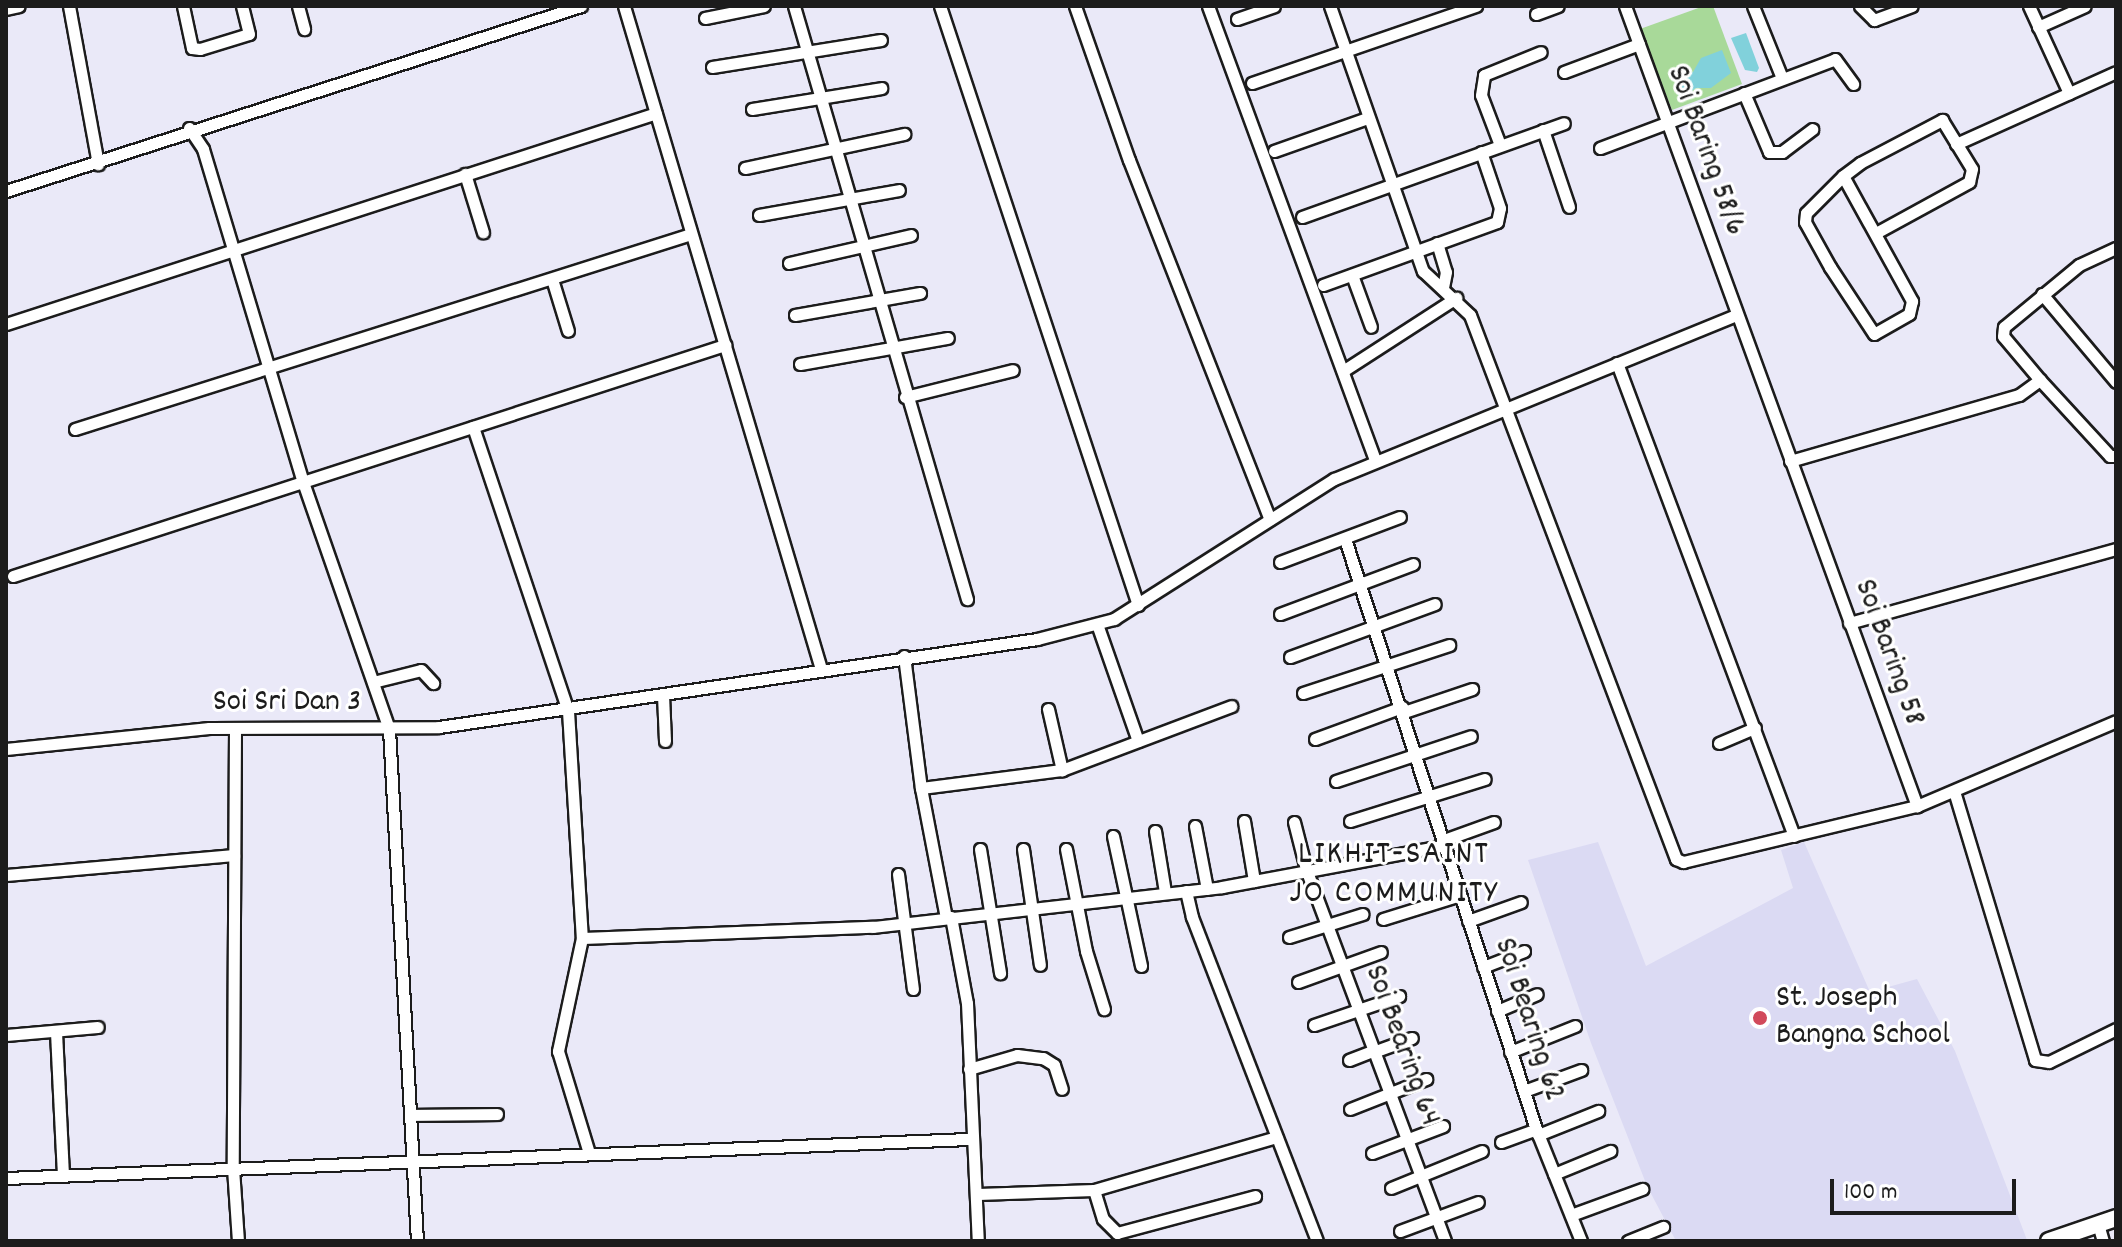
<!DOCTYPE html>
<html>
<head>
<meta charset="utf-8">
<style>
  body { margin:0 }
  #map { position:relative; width:2122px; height:1247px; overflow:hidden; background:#eae9f8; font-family:Dekko,sans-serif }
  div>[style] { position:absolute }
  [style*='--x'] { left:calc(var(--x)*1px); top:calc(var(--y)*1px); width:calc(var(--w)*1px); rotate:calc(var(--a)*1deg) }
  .built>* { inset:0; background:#dbdaf3 }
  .green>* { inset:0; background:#a8d999 }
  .water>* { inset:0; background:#81d1db }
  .roads { filter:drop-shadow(2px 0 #1c1c1c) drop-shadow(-2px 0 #1c1c1c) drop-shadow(0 2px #1c1c1c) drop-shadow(0 -2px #1c1c1c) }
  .street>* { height:11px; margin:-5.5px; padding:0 5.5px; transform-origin:5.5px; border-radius:5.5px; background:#fff }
  .secondary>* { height:16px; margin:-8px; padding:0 8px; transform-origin:8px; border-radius:8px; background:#fff }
  .dots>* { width:22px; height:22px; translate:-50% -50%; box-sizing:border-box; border:4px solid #fff; border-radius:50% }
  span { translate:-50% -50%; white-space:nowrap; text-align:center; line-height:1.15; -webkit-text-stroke:6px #fff; paint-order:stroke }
  .street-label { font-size:32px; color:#1c1c1c }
  .poi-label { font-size:32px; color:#1c1c1c }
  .left { translate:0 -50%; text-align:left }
  .neighbourhood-label { font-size:34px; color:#1c1c1c; letter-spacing:2px }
  .frame { position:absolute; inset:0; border:8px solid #1c1c1c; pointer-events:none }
  .scale { position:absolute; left:1830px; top:1179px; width:186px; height:36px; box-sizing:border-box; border:4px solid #1c1c1c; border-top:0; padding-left:10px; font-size:24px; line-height:28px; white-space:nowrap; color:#1c1c1c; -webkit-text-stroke:6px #fff; paint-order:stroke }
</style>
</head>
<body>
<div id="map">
  <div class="built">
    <i style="clip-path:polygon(1598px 842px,1646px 966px,1793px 888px,1781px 850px,1804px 842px,1870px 992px,1917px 979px,1955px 1051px,2027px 1240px,1676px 1241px,1647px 1186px,1591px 1043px,1528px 860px)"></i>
  </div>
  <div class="green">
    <i style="clip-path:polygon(1704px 6px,1713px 6px,1742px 84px,1672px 110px,1640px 29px)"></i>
  </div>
  <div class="water">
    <i style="clip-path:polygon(1746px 33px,1759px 68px,1757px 72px,1745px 70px,1731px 38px)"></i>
    <i style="clip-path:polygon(1722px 50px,1731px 73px,1711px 88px,1696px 88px,1682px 98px,1678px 95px,1676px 77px,1693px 72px,1701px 58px)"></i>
  </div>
  <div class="roads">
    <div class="street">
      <i style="--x:69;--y:6;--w:161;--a:79.6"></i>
      <i style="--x:183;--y:6;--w:43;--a:77.9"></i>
      <i style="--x:192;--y:48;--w:8;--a:7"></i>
      <i style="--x:200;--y:49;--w:51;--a:-17"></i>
      <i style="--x:249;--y:34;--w:29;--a:-104"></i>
      <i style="--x:298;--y:6;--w:24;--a:75"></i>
      <i style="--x:624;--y:6;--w:692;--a:73.45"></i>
      <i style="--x:794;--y:6;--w:618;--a:73.74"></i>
      <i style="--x:940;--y:6;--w:631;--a:71.71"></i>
      <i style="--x:1075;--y:6;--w:163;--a:70.7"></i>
      <i style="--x:1129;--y:160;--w:386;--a:68.6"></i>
      <i style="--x:1208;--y:6;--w:483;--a:69.8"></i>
      <i style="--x:1330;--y:6;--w:281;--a:70.7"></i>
      <i style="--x:1423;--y:271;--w:64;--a:43.1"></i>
      <i style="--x:1470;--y:315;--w:582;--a:69.26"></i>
      <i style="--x:1676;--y:859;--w:8;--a:23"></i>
      <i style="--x:1683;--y:862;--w:241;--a:-13.5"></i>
      <i style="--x:1625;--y:6;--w:852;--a:69.95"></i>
      <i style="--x:1917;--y:806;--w:216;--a:-23.1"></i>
      <i style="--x:1753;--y:6;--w:78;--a:68.1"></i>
      <i style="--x:1860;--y:6;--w:20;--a:45"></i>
      <i style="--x:1874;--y:20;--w:40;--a:-20.2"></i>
      <i style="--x:2029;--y:6;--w:96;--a:65.3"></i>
      <i style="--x:6;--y:9;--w:13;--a:-13"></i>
      <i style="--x:1536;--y:14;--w:23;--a:-20"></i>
      <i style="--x:705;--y:18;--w:60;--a:-11.5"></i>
      <i style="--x:1237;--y:19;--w:39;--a:-19"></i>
      <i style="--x:2038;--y:27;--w:51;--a:-24.1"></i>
      <i style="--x:712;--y:67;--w:171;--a:-9.1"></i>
      <i style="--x:1564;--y:72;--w:80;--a:-20.5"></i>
      <i style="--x:1252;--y:83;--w:237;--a:-19"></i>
      <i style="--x:1744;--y:93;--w:64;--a:67"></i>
      <i style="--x:1769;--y:152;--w:13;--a:0"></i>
      <i style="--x:1782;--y:152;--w:38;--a:-37"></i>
      <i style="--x:752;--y:109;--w:131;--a:-9.2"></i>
      <i style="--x:189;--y:128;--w:25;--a:56"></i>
      <i style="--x:203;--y:149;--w:348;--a:73.3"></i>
      <i style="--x:303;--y:482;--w:262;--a:70.8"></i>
      <i style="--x:389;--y:729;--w:513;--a:86.87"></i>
      <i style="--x:1543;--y:130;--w:81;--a:71.3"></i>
      <i style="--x:1956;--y:144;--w:175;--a:-24.2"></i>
      <i style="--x:1500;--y:145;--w:53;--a:-110.8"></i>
      <i style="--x:1481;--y:95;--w:20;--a:-81"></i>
      <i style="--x:1484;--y:75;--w:61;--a:-22"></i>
      <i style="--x:1600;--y:148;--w:251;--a:-20.7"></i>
      <i style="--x:1835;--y:59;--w:31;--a:54"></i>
      <i style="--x:1274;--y:151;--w:99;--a:-19.5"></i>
      <i style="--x:745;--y:168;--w:163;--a:-12.1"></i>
      <i style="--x:465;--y:174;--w:61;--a:72.8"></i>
      <i style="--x:1843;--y:176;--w:143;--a:61.1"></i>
      <i style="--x:1912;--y:301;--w:13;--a:103"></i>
      <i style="--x:1909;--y:314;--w:40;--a:150.3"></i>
      <i style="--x:1874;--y:334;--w:80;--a:-123.3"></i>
      <i style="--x:1830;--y:267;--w:51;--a:-119.1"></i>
      <i style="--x:1805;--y:222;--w:9;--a:-84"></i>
      <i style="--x:1806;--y:213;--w:52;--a:-45"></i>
      <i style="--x:1843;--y:176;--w:21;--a:-37"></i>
      <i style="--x:1860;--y:163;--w:93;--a:-27.7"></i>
      <i style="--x:1942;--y:120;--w:57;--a:58.5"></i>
      <i style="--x:1972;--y:169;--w:13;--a:103"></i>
      <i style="--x:1969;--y:182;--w:106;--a:151.3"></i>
      <i style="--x:6;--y:191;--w:604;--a:-17.84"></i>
      <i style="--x:759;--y:215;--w:142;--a:-10.1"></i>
      <i style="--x:1302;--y:217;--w:278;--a:-19.7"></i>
      <i style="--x:1437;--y:243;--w:30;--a:73"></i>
      <i style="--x:1446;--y:272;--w:15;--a:101"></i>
      <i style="--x:789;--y:263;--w:125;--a:-12.9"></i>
      <i style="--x:1352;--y:275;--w:55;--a:69.9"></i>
      <i style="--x:552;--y:279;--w:54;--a:72.9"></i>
      <i style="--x:1323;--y:285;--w:185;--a:-19.9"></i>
      <i style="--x:1497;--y:222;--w:14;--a:-78"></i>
      <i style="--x:1500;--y:208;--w:59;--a:-108.7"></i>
      <i style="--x:2042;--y:294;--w:115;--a:49.9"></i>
      <i style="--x:795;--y:315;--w:127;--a:-10"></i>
      <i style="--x:6;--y:324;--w:683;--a:-17.98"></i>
      <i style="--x:1617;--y:363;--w:505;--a:69.48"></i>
      <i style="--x:800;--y:364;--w:150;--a:-10"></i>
      <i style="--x:1343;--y:371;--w:135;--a:-32.9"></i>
      <i style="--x:2040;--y:380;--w:103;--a:47.4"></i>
      <i style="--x:2110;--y:456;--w:6;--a:0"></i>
      <i style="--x:905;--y:397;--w:111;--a:-14"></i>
      <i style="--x:473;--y:427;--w:299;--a:71.5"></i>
      <i style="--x:568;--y:711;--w:227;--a:86.5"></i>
      <i style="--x:582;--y:938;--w:116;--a:102"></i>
      <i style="--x:558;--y:1051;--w:107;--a:73.1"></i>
      <i style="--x:75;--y:429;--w:646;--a:-17.57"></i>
      <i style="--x:1790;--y:461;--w:238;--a:-16.1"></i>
      <i style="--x:2019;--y:395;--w:26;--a:-36"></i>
      <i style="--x:2040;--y:380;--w:57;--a:-130.1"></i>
      <i style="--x:2003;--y:336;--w:9;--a:-84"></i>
      <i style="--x:2004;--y:327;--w:97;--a:-39.6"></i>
      <i style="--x:2079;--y:265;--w:41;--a:-24.7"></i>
      <i style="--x:1345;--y:539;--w:620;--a:72.06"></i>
      <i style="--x:1536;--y:1129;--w:121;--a:68.1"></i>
      <i style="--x:1280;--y:562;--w:128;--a:-20.6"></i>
      <i style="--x:13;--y:576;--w:749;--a:-17.98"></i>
      <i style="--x:1280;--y:614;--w:142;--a:-20.6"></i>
      <i style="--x:1849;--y:623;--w:277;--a:-15.5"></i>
      <i style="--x:1097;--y:624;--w:124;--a:70.7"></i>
      <i style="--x:904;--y:656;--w:133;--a:82.7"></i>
      <i style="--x:921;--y:788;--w:132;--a:79.1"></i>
      <i style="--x:1290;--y:657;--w:154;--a:-20.1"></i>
      <i style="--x:373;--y:682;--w:49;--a:-14"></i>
      <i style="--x:421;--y:670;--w:18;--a:47"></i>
      <i style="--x:1303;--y:693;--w:154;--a:-18.2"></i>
      <i style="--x:663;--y:695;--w:46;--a:87.5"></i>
      <i style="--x:1048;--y:709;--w:63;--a:77.1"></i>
      <i style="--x:1404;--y:712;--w:72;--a:-18.7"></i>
      <i style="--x:235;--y:729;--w:439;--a:90.3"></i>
      <i style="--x:233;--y:1168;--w:73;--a:86.1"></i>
      <i style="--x:1315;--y:739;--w:93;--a:-20.2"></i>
      <i style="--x:1719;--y:743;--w:39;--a:-23"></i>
      <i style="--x:6;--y:749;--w:204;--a:-5.9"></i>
      <i style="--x:209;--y:728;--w:230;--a:-0.2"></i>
      <i style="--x:439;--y:727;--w:604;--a:-8.37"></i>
      <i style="--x:1037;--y:639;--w:80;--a:-14.6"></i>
      <i style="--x:1114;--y:619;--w:261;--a:-32.5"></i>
      <i style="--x:1334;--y:479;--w:433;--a:-22.2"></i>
      <i style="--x:1336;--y:781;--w:142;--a:-18.4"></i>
      <i style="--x:921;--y:788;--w:142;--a:-7.3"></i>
      <i style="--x:1062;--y:770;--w:181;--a:-20.7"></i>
      <i style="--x:1954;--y:791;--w:281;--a:73.2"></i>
      <i style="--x:2035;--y:1060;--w:14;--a:8"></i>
      <i style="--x:2049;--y:1062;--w:75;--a:-26.2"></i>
      <i style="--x:1244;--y:821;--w:61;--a:80.5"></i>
      <i style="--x:1350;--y:821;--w:141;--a:-17.3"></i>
      <i style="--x:1294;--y:822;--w:49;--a:75.7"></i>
      <i style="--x:1306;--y:869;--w:397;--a:69.5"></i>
      <i style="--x:1195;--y:826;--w:64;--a:79.2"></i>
      <i style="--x:1155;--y:831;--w:62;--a:80.7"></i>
      <i style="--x:1113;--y:836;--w:133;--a:77.8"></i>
      <i style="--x:1444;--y:840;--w:53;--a:-19.8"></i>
      <i style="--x:980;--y:849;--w:126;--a:80.8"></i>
      <i style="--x:1023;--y:849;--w:117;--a:81.7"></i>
      <i style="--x:1066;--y:849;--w:104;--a:78.9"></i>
      <i style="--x:1086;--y:951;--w:61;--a:72.8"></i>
      <i style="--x:898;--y:874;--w:116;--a:82.6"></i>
      <i style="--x:6;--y:875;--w:229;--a:-5"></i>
      <i style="--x:1186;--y:891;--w:27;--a:77"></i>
      <i style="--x:1192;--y:917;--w:347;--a:68.9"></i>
      <i style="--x:951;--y:917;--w:87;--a:79.5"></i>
      <i style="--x:967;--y:1003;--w:238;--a:87.4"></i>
      <i style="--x:1383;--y:919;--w:81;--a:-17.3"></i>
      <i style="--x:1468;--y:921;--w:56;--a:-19.7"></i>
      <i style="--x:1289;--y:937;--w:77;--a:-17.3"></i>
      <i style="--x:582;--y:938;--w:291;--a:-2.2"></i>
      <i style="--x:873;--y:927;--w:351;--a:-6.5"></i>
      <i style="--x:1222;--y:887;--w:228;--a:-10.6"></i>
      <i style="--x:1483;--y:967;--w:44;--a:-21.3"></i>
      <i style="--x:1298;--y:982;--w:88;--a:-19.9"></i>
      <i style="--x:1497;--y:1011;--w:43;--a:-23"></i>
      <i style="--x:1314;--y:1025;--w:90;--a:-18.8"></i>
      <i style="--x:56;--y:1032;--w:143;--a:87.2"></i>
      <i style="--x:6;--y:1035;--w:92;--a:-5"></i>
      <i style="--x:1376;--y:1051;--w:38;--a:-20"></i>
      <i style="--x:1510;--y:1052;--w:70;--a:-21.8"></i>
      <i style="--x:1349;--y:1060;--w:28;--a:-21"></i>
      <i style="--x:969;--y:1069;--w:50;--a:-16.3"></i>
      <i style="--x:1017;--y:1055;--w:26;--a:7"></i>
      <i style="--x:1043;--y:1058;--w:13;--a:32"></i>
      <i style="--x:1054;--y:1065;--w:25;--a:72"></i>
      <i style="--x:1524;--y:1091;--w:61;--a:-20.2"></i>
      <i style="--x:1350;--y:1109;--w:82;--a:-21.5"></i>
      <i style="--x:411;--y:1115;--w:86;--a:-0.7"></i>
      <i style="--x:1538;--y:1135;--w:65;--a:-21.8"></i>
      <i style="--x:1501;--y:1142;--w:37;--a:-20"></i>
      <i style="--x:1372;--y:1153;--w:76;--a:-20.8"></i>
      <i style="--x:1554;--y:1174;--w:61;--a:-22.3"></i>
      <i style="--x:6;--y:1178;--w:965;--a:-2.32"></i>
      <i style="--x:1391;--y:1188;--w:98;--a:-22.1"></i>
      <i style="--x:1094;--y:1190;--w:30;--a:73"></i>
      <i style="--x:1103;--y:1219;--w:20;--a:45"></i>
      <i style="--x:1117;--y:1233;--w:143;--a:-15"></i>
      <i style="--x:978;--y:1194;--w:116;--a:-2"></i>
      <i style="--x:1094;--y:1190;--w:190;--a:-16.2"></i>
      <i style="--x:1571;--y:1215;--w:76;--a:-20.1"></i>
      <i style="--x:2098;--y:1224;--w:18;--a:74"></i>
      <i style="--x:1400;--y:1231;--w:83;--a:-20.4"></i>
      <i style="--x:1628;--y:1241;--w:38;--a:-22"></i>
    </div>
    <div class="secondary">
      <i style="--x:2049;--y:1241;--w:71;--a:-18.9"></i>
    </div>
  </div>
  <div class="dots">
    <i style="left:1760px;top:1018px;background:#d1495b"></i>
  </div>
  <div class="street-label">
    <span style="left:1705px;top:151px;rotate:70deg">Soi Baring 58/6</span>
    <span style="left:1888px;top:653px;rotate:70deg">Soi Baring 58</span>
    <span style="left:287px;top:703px">Soi Sri Dan 3</span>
    <span style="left:1528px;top:1020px;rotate:72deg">Soi Bearing 62</span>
    <span style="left:1401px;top:1046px;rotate:70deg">Soi Bearing 64</span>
  </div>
  <div class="poi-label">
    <span class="left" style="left:1776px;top:1018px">St. Joseph<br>Bangna School</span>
  </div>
  <div class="neighbourhood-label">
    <span style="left:1394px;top:875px">LIKHIT-SAINT<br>JO COMMUNITY</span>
  </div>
  <div class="frame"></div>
  <div class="scale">100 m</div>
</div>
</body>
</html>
